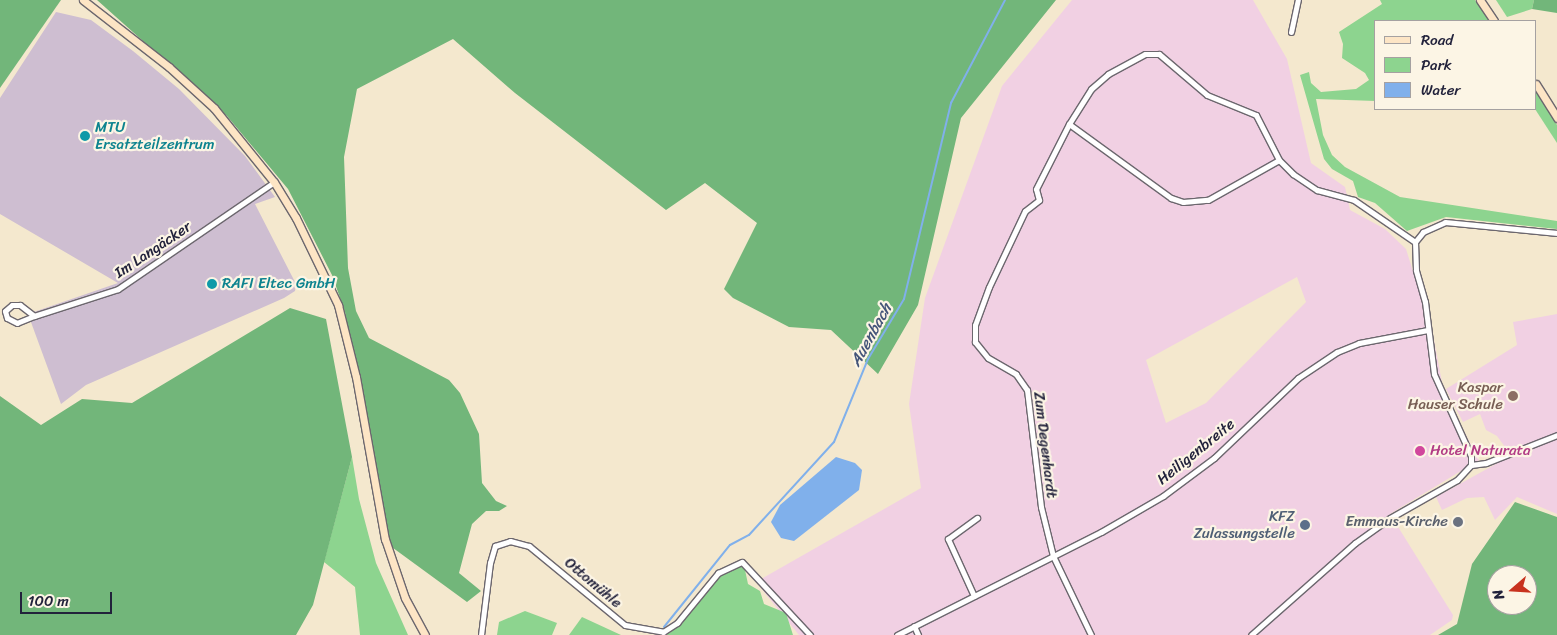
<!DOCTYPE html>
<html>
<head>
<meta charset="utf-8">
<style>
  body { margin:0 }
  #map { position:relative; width:1557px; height:635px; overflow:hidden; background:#f4e8ce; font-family:Sriracha,sans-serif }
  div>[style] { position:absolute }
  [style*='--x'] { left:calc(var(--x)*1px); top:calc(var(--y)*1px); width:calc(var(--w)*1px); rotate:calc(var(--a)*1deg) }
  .built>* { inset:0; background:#f1d0e3 }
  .industrial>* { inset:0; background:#cebed1 }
  .green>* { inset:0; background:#8dd48f }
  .forest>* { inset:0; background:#72b67a }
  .water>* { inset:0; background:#80b0eb }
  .stream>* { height:2px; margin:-1px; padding:0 1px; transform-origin:1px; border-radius:1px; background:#80b0eb }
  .roads { filter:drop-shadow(1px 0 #6c676e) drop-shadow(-1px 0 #6c676e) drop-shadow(0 1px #6c676e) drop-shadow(0 -1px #6c676e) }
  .street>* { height:5px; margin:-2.5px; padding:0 2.5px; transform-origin:2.5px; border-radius:2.5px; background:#fff }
  .secondary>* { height:7px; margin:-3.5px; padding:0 3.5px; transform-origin:3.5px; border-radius:3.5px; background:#fde5c5 }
  .dots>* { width:14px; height:14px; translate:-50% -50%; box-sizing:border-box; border:2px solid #fcf5e5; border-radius:50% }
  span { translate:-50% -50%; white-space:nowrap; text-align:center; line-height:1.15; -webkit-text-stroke:4.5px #fcf5e5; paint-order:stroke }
  .culture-label { font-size:15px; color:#0d838f }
  .left { translate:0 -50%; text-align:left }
  .street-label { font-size:15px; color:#22223b }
  .education-label { font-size:15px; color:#785e54 }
  .right { translate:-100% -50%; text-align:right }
  .hotel-label { font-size:15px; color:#b23c85 }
  .service-label { font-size:15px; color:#4e5e75 }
  .worship-label { font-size:15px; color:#5b616d }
  .water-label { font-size:16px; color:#435479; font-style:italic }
  .legend { position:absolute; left:1374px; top:20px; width:162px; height:90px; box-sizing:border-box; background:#fcf5e5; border:1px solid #a5a1a1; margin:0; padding:6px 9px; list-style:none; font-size:15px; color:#22223b }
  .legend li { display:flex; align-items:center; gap:10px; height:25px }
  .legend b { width:25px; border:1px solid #a5a1a1 }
  .north { position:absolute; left:1487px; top:565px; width:50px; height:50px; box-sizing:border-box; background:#fcf5e5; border:1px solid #a5a1a1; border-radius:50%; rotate:251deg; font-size:14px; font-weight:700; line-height:20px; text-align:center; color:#22223b }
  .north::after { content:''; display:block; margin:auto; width:18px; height:22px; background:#c8321e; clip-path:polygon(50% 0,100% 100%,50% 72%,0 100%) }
  .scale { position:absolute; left:20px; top:592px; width:92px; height:22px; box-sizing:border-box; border:2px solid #22223b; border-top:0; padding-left:6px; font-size:15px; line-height:18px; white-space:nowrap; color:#22223b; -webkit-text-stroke:4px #fcf5e5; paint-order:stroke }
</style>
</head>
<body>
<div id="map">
  <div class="built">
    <i style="clip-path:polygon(evenodd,1072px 0,1253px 0,1287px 59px,1311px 163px,1345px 187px,1350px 210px,1385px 229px,1406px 249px,1433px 335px,1444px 393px,1479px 460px,1390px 514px,1453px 615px,1452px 620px,1430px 635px,799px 635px,756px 582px,921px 488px,909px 404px,925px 298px,1002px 86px,1072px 0,1297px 277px,1306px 302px,1206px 403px,1166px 423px,1146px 360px,1297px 277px)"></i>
    <i style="clip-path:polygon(1557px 314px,1557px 434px,1508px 451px,1497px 436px,1486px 430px,1480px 414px,1463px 422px,1446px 389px,1517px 345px,1513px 322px)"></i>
    <i style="clip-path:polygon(1557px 435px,1557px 514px,1517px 497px,1495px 520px,1484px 497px,1467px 498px,1442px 510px,1436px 497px,1525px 448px)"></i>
  </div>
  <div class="industrial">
    <i style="clip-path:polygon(56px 12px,91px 20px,133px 51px,179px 89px,245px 156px,275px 197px,255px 204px,296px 284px,295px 291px,284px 298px,86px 385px,61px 404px,28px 314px,118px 283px,0 214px,0 98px)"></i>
  </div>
  <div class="green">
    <i style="clip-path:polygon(1380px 0,1475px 0,1490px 21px,1376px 21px,1376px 101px,1316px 99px,1323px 135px,1332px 155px,1345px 167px,1400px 197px,1557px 221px,1557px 229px,1446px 217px,1407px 231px,1375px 203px,1358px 197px,1353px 181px,1332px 169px,1324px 159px,1300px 75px,1309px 72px,1311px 83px,1321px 92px,1356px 89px,1369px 80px,1365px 73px,1342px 58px,1343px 44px,1339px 32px,1382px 4px)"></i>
    <i style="clip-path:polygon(1496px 0,1534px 0,1532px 9px,1507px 17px)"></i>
    <i style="clip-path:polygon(1536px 91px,1557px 125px,1557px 143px,1535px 109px)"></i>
    <i style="clip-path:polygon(352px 457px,359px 499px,376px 563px,408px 635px,360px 635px,355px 587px,324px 562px)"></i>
    <i style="clip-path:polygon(740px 565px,745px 570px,748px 584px,760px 591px,764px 604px,786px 613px,793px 635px,659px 635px,671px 632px,720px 575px)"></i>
    <i style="clip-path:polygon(525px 611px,557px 623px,552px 635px,497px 635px,499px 622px)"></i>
    <i style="clip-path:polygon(582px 617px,621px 635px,569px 635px)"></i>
  </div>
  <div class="forest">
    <i style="clip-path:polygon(0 0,61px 0,0 88px)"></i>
    <i style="clip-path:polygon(97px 0,1056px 0,961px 118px,918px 305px,878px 374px,831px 330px,789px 327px,733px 298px,724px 289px,757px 223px,705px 183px,666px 210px,515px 93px,453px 39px,357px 89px,344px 157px,348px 268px,356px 311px,369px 338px,449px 380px,460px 393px,479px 434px,482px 483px,496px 501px,507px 506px,499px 511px,486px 511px,472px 524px,459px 573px,481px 591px,467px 602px,389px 545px,345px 312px,332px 275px,288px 189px,227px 116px)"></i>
    <i style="clip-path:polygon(1534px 0,1557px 0,1557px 13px,1532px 9px)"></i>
    <i style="clip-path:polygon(290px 308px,326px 319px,352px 457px,313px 605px,296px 635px,0 635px,0 396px,41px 425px,82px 399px,132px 403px)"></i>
    <i style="clip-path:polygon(evenodd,1515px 502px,1557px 517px,1557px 635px,1438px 635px,1457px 624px,1472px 564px,1515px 502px,1497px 575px,1527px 575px,1527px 605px,1497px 605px,1497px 575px)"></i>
  </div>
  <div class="water">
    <i style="clip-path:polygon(836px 457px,855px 463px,862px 470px,859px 490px,794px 541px,781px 538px,771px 522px,780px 505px)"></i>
  </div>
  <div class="stream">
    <i style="--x:664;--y:627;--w:105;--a:-51.2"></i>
    <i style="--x:730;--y:545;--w:21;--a:-28"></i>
    <i style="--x:749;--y:535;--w:126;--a:-47.6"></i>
    <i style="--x:834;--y:442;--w:90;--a:-67.7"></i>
    <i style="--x:868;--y:359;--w:70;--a:-59"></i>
    <i style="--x:904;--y:299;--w:202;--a:-76.5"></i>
    <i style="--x:951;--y:103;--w:116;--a:-62.3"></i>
  </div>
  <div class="roads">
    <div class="street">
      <i style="--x:1291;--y:32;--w:33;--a:-78"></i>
      <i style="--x:1069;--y:124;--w:41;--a:-57.8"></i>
      <i style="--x:1091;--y:89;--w:23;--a:-41"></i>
      <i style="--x:1108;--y:74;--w:42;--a:-28.4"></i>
      <i style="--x:1145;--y:54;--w:14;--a:0"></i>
      <i style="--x:1159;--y:54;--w:63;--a:40.5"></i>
      <i style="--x:1207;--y:95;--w:53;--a:22.2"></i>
      <i style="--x:1256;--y:115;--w:51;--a:62.9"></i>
      <i style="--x:1279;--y:160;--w:20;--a:45"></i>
      <i style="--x:1293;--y:174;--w:29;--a:34"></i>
      <i style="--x:1317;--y:190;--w:38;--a:15"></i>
      <i style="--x:1354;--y:200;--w:74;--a:34.5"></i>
      <i style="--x:34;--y:316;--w:18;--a:158"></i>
      <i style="--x:17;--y:323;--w:11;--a:-153"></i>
      <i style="--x:7;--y:318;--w:7;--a:-106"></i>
      <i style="--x:5;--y:311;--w:9;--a:-41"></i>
      <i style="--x:12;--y:305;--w:8;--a:0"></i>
      <i style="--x:20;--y:305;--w:18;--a:38"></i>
      <i style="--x:34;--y:316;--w:88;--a:-17.8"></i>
      <i style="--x:118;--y:289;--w:189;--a:-34.4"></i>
      <i style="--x:1471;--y:465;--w:9;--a:-90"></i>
      <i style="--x:1471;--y:456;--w:90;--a:-114.3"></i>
      <i style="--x:1434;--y:374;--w:73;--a:-97.1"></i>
      <i style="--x:1425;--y:302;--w:33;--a:-106"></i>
      <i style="--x:1416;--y:270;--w:28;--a:-92"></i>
      <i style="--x:1415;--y:242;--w:13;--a:-51"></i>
      <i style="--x:1423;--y:232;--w:24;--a:-24"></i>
      <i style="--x:1445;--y:222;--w:113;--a:5.6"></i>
      <i style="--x:1471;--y:465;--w:15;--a:-8"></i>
      <i style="--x:1486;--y:463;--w:76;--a:-21.5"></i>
      <i style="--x:974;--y:596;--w:63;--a:-114.5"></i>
      <i style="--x:948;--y:539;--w:36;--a:-36"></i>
      <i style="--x:914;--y:626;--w:10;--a:66"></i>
      <i style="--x:481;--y:635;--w:73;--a:-82.9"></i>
      <i style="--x:490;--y:563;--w:18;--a:-74"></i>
      <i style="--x:495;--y:546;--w:16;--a:-18"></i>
      <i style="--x:510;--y:541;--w:20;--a:15"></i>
      <i style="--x:529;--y:546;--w:124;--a:39.5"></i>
      <i style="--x:625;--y:625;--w:39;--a:10"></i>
      <i style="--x:663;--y:632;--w:17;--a:-33"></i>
      <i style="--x:677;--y:623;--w:65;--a:-50.6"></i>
      <i style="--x:718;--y:573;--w:26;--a:-25"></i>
      <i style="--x:742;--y:562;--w:100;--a:47"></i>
      <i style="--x:897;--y:635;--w:229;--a:-26.8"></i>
      <i style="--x:1101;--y:532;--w:72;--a:-30.1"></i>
      <i style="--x:1163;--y:496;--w:64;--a:-36.7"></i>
      <i style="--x:1214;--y:458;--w:116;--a:-43.6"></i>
      <i style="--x:1298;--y:378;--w:47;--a:-33.7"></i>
      <i style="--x:1337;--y:352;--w:24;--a:-22"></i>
      <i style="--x:1359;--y:343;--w:70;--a:-10.7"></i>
      <i style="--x:1091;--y:635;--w:88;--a:-115.7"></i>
      <i style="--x:1053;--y:556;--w:50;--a:-103.8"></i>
      <i style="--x:1041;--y:507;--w:118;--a:-96.8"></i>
      <i style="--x:1027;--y:390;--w:19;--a:-125"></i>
      <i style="--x:1016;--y:374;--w:32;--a:-150"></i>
      <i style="--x:988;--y:358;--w:21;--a:-129"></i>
      <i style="--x:975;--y:342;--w:17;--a:-90"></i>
      <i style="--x:975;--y:325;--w:40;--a:-69.8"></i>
      <i style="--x:989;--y:287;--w:84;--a:-64.7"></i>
      <i style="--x:1025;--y:211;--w:18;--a:-38"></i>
      <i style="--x:1039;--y:200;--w:11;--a:-105"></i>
      <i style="--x:1036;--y:189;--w:73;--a:-63.1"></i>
      <i style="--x:1069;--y:124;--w:126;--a:36"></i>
      <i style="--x:1171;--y:198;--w:13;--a:18"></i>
      <i style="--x:1183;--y:202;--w:25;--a:-5"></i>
      <i style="--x:1208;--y:200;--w:81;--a:-29.4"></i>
      <i style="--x:1251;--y:635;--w:139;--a:-41.5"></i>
      <i style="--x:1355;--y:543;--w:43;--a:-35.5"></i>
      <i style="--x:1390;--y:518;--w:77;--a:-29.6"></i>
      <i style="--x:1457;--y:480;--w:21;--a:-47"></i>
    </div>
    <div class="secondary">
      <i style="--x:83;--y:0;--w:109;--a:37.9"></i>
      <i style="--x:169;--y:67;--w:61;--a:42.3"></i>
      <i style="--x:214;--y:108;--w:95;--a:51"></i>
      <i style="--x:274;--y:182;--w:42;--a:58.6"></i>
      <i style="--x:296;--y:218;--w:97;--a:64.2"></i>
      <i style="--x:338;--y:305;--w:74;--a:76"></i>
      <i style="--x:356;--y:377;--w:165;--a:79.9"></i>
      <i style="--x:385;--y:539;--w:62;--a:71.3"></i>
      <i style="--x:405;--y:598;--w:42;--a:61.6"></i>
      <i style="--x:1480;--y:0;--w:25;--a:56"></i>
      <i style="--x:1536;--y:84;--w:40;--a:58"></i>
    </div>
  </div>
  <div class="dots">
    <i style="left:85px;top:136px;background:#0f9aa8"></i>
    <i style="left:212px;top:284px;background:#0f9aa8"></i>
    <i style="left:1513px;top:396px;background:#8d6e63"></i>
    <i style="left:1420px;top:451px;background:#d1479c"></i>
    <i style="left:1458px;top:522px;background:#6b7280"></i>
    <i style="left:1305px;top:525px;background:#5c6f8a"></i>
  </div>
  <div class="culture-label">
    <span class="left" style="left:95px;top:136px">MTU<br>Ersatzteilzentrum</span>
    <span class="left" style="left:222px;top:284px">RAFI Eltec GmbH</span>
  </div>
  <div class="street-label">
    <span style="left:153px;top:250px;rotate:-34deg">Im Langäcker</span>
    <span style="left:1045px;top:445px;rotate:83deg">Zum Degenhardt</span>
    <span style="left:1196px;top:452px;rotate:-39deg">Heiligenbreite</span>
    <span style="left:593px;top:583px;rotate:40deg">Ottomühle</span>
  </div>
  <div class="education-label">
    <span class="right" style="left:1503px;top:396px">Kaspar<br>Hauser Schule</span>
  </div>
  <div class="hotel-label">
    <span class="left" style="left:1430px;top:451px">Hotel Naturata</span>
  </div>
  <div class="service-label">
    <span class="right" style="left:1295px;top:525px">KFZ<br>Zulassungstelle</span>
  </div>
  <div class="worship-label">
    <span class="right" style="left:1448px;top:522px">Emmaus-Kirche</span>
  </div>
  <div class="water-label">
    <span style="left:871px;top:335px;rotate:-61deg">Auenbach</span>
  </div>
  <ul class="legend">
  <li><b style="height:6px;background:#fde5c5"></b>Road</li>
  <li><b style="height:14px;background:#8dd48f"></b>Park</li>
  <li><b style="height:14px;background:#80b0eb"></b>Water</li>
  </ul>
  <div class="north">N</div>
  <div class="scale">100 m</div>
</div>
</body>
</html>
